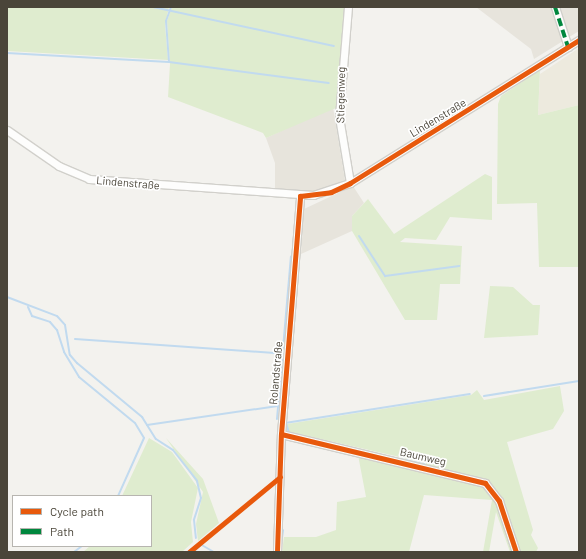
<!DOCTYPE html>
<html>
<head>
<meta charset="utf-8">
<style>
  body { margin:0 }
  #map { position:relative; width:586px; height:559px; overflow:hidden; background:#f3f2ee; font-family:Barlow,sans-serif }
  div>[style] { position:absolute }
  [style*='--x'] { left:calc(var(--x)*1px); top:calc(var(--y)*1px); width:calc(var(--w)*1px); rotate:calc(var(--a)*1deg) }
  .residential>* { inset:0; background:#e7e4dc }
  .education>* { inset:0; background:#edeade }
  .green>* { inset:0; background:#dfeccf }
  .stream>* { height:2px; margin:-1px; padding:0 1px; transform-origin:1px; border-radius:1px; background:#c1daef }
  .roads { filter:drop-shadow(1px 0 #d1d0cb) drop-shadow(-1px 0 #d1d0cb) drop-shadow(0 1px #d1d0cb) drop-shadow(0 -1px #d1d0cb) }
  .minor>* { height:7px; margin:-3.5px; padding:0 3.5px; transform-origin:3.5px; border-radius:3.5px; background:#fdfdfc }
  .quiet>* { height:4px; margin-top:-2px; transform-origin:0; background:repeating-linear-gradient(90deg,#00873e 0 8px,transparent 0 12px) }
  .cycleway>* { height:5px; margin:-2.5px; padding:0 2.5px; transform-origin:2.5px; border-radius:2.5px; background:#e8590c }
  span { translate:-50% -50%; white-space:nowrap; text-align:center; line-height:1.15; -webkit-text-stroke:3.5px #fff; paint-order:stroke }
  .street-label { font-size:11px; color:#4a4539 }
  .frame { position:absolute; inset:0; border:8px solid #4a4539; pointer-events:none }
  .legend { position:absolute; left:12px; top:495px; width:140px; height:52px; box-sizing:border-box; background:#fff; border:1px solid #b7b5b0; margin:0; padding:5px 7px; list-style:none; font-size:12px; color:#4a4539 }
  .legend li { display:flex; align-items:center; gap:8px; height:20px }
  .legend b { width:20px; border:1px solid #b7b5b0 }
</style>
</head>
<body>
<div id="map">
  <div class="residential">
    <i style="clip-path:polygon(476px 7px,579px 7px,579px 31px,534px 59px,531px 49px)"></i>
    <i style="clip-path:polygon(333px 107px,345px 180px,313px 192px,275px 189px,275px 163px,266px 138px)"></i>
    <i style="clip-path:polygon(353px 186px,364px 203px,352px 216px,352px 231px,301px 254px,304px 209px)"></i>
  </div>
  <div class="education">
    <i style="clip-path:polygon(579px 48px,579px 105px,538px 115px,540px 74px)"></i>
  </div>
  <div class="green">
    <i style="clip-path:polygon(7px 7px,169px 7px,165px 25px,168px 60px,7px 51px)"></i>
    <i style="clip-path:polygon(172px 7px,345px 7px,336px 108px,266px 138px,263px 133px,168px 97px,170px 64px,167px 21px)"></i>
    <i style="clip-path:polygon(540px 70px,538px 115px,579px 105px,579px 267px,539px 267px,537px 203px,497px 204px,498px 104px,501px 96px)"></i>
    <i style="clip-path:polygon(485px 174px,492px 177px,492px 220px,450px 217px,436px 240px,405px 238px,400px 242px,462px 246px,460px 284px,440px 284px,437px 320px,405px 320px,352px 231px,352px 216px,368px 199px,394px 234px)"></i>
    <i style="clip-path:polygon(490px 286px,513px 287px,533px 305px,540px 305px,538px 335px,484px 338px)"></i>
    <i style="clip-path:polygon(560px 386px,564px 411px,553px 429px,507px 442px,533px 530px,531px 535px,538px 548px,536px 552px,510px 552px,496px 512px,489px 552px,483px 552px,492px 500px,424px 495px,409px 552px,282px 552px,284px 537px,316px 537px,336px 530px,337px 502px,366px 497px,358px 455px,424px 470px,426px 463px,286px 431px,287px 424px,471px 395px,477px 390px,484px 400px)"></i>
    <i style="clip-path:polygon(149px 438px,172px 452px,198px 488px,191px 522px,193px 542px,182px 552px,83px 552px,90px 546px,151px 546px,151px 496px,122px 496px)"></i>
    <i style="clip-path:polygon(166px 438px,203px 479px,219px 523px,198px 541px,196px 524px,203px 492px)"></i>
  </div>
  <div class="stream">
    <i style="--x:153;--y:7;--w:185;--a:12.2"></i>
    <i style="--x:7;--y:53;--w:162;--a:3.2"></i>
    <i style="--x:169;--y:62;--w:161;--a:7.5"></i>
    <i style="--x:169;--y:62;--w:41;--a:-94.2"></i>
    <i style="--x:166;--y:21;--w:15;--a:-70"></i>
    <i style="--x:359;--y:236;--w:48;--a:57"></i>
    <i style="--x:385;--y:276;--w:75;--a:-7.7"></i>
    <i style="--x:7;--y:297;--w:53;--a:20.8"></i>
    <i style="--x:57;--y:316;--w:12;--a:48"></i>
    <i style="--x:65;--y:325;--w:30;--a:81"></i>
    <i style="--x:70;--y:355;--w:11;--a:49"></i>
    <i style="--x:77;--y:363;--w:85;--a:39.7"></i>
    <i style="--x:142;--y:417;--w:26;--a:58"></i>
    <i style="--x:156;--y:439;--w:20;--a:33"></i>
    <i style="--x:173;--y:450;--w:39;--a:52"></i>
    <i style="--x:197;--y:481;--w:17;--a:77"></i>
    <i style="--x:201;--y:498;--w:23;--a:108"></i>
    <i style="--x:194;--y:520;--w:18;--a:84"></i>
    <i style="--x:28;--y:307;--w:10;--a:66"></i>
    <i style="--x:32;--y:316;--w:19;--a:18"></i>
    <i style="--x:50;--y:322;--w:11;--a:49"></i>
    <i style="--x:57;--y:330;--w:23;--a:72"></i>
    <i style="--x:64;--y:352;--w:29;--a:59"></i>
    <i style="--x:79;--y:377;--w:72;--a:39.4"></i>
    <i style="--x:135;--y:423;--w:17;--a:59"></i>
    <i style="--x:144;--y:438;--w:64;--a:114.1"></i>
    <i style="--x:75;--y:339;--w:200;--a:4"></i>
    <i style="--x:484;--y:396;--w:96;--a:-9"></i>
    <i style="--x:277;--y:419;--w:163;--a:-85.1"></i>
    <i style="--x:285;--y:423;--w:187;--a:-8.9"></i>
    <i style="--x:286;--y:423;--w:10;--a:73"></i>
    <i style="--x:147;--y:425;--w:132;--a:-8.3"></i>
    <i style="--x:400;--y:459;--w:25;--a:12"></i>
    <i style="--x:200;--y:544;--w:16;--a:30"></i>
    <i style="--x:74;--y:552;--w:10;--a:-37"></i>
    <i style="--x:193;--y:552;--w:11;--a:-41"></i>
    <i style="--x:280;--y:552;--w:22;--a:-82"></i>
  </div>
  <div class="roads">
    <div class="minor">
      <i style="--x:348;--y:7;--w:110;--a:94.7"></i>
      <i style="--x:339;--y:117;--w:67;--a:80.5"></i>
      <i style="--x:555;--y:7;--w:42;--a:72"></i>
      <i style="--x:7;--y:130;--w:63;--a:34.7"></i>
      <i style="--x:59;--y:166;--w:33;--a:23"></i>
      <i style="--x:89;--y:179;--w:225;--a:4.1"></i>
      <i style="--x:313;--y:195;--w:39;--a:-18"></i>
      <i style="--x:350;--y:183;--w:270;--a:-32"></i>
      <i style="--x:281;--y:434;--w:210;--a:13.5"></i>
      <i style="--x:485;--y:483;--w:23;--a:52"></i>
      <i style="--x:499;--y:501;--w:54;--a:71.6"></i>
      <i style="--x:277;--y:552;--w:118;--a:-88.1"></i>
      <i style="--x:281;--y:434;--w:239;--a:-85.4"></i>
    </div>
  </div>
  <div class="quiet">
    <i style="--x:555;--y:7;--w:42;--a:72"></i>
  </div>
  <div class="cycleway">
    <i style="--x:281;--y:434;--w:210;--a:13.5"></i>
    <i style="--x:485;--y:483;--w:23;--a:52"></i>
    <i style="--x:499;--y:501;--w:54;--a:71.6"></i>
    <i style="--x:189;--y:552;--w:118;--a:-39.5"></i>
    <i style="--x:277;--y:552;--w:118;--a:-88.1"></i>
    <i style="--x:281;--y:434;--w:239;--a:-85.4"></i>
    <i style="--x:300;--y:196;--w:31;--a:-7"></i>
    <i style="--x:331;--y:192;--w:21;--a:-25"></i>
    <i style="--x:350;--y:183;--w:270;--a:-32"></i>
  </div>
  <div class="street-label">
    <span style="left:341px;top:95px;rotate:-89deg">Stiegenweg</span>
    <span style="left:438px;top:118px;rotate:-31deg">Lindenstraße</span>
    <span style="left:128px;top:183px;rotate:5deg">Lindenstraße</span>
    <span style="left:276px;top:373px;rotate:-85deg">Rolandstraße</span>
    <span style="left:423px;top:457px;rotate:13deg">Baumweg</span>
  </div>
  <div class="frame"></div>
  <ul class="legend">
  <li><b style="height:5px;background:#e8590c"></b>Cycle path</li>
  <li><b style="height:5px;background:#00873e"></b>Path</li>
  </ul>
</div>
</body>
</html>
